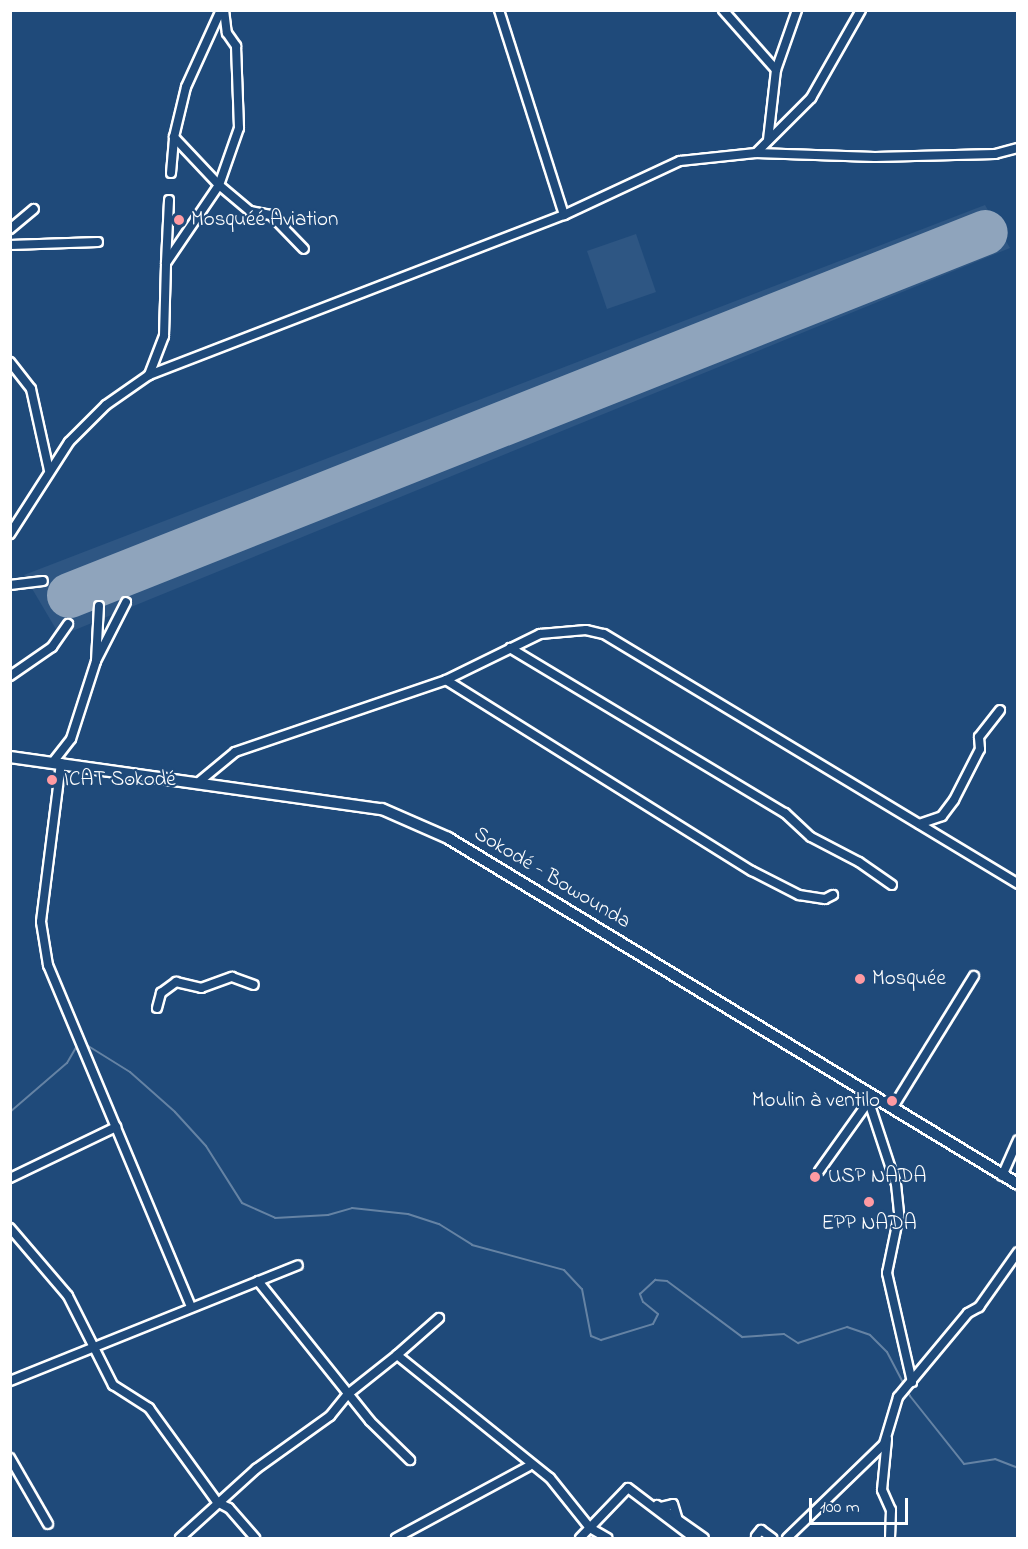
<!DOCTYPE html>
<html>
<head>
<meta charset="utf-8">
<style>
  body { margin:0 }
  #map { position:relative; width:1028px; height:1549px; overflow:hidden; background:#1f4a7a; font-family:"Indie Flower",sans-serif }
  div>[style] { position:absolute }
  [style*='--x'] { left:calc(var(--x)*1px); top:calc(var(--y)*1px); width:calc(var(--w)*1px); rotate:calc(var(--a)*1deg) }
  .built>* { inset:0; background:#2e5683 }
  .stream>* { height:2px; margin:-1px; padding:0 1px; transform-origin:1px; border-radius:1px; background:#6583a4 }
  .runway>* { height:45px; margin:-22.5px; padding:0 22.5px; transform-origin:22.5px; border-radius:22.5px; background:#8fa4bc }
  .roads { filter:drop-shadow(2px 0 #fff) drop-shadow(-2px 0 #fff) drop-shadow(0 2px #fff) drop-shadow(0 -2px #fff) }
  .minor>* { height:8px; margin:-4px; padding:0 4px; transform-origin:4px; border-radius:4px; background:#1f4a7a }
  .secondary>* { height:10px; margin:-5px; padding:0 5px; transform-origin:5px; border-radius:5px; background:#1f4a7a }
  .dots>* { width:16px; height:16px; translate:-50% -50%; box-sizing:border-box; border:3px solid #1f4a7a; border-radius:50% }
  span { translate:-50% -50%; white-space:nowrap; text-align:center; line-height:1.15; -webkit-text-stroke:4.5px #1f4a7a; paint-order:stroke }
  .poi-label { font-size:21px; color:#fff }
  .left { translate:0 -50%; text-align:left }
  .right { translate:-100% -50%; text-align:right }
  .street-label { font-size:21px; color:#fff }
  .frame { position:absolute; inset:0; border:12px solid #fff; pointer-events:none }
  .scale { position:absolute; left:809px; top:1498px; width:99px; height:27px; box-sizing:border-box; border:3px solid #fff; border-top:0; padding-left:8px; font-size:18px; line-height:21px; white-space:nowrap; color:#fff; -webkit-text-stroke:4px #1f4a7a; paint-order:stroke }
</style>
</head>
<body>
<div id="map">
  <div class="built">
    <i style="clip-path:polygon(985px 205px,1010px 248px,60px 636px,24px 575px)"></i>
    <i style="clip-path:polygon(636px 234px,656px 292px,607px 309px,587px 251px)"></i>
  </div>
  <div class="stream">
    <i style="--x:85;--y:1044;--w:53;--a:31.9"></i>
    <i style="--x:130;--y:1072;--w:60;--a:41.6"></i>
    <i style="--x:175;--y:1112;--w:46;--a:47.6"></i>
    <i style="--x:206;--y:1146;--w:67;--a:57.7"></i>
    <i style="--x:242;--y:1203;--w:36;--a:24"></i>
    <i style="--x:275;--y:1218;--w:53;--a:-3.2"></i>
    <i style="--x:328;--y:1215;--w:25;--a:-16"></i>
    <i style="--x:352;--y:1208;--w:56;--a:6.1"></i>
    <i style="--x:408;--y:1214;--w:33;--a:18"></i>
    <i style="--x:439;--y:1224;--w:39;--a:32"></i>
    <i style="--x:472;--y:1245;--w:95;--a:15.2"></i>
    <i style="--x:564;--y:1270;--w:26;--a:47"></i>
    <i style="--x:582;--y:1289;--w:48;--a:79.2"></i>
    <i style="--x:591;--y:1336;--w:11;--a:22"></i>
    <i style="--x:601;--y:1340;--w:54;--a:-17.1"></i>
    <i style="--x:653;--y:1324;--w:11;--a:-63"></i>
    <i style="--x:658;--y:1314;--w:19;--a:-141"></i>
    <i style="--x:643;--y:1302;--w:9;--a:-111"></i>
    <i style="--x:640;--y:1294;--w:21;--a:-43"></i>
    <i style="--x:655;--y:1280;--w:12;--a:5"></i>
    <i style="--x:667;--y:1281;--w:94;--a:36.7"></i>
    <i style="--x:742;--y:1337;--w:42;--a:-4.1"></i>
    <i style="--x:784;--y:1334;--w:17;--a:33"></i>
    <i style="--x:798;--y:1343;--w:52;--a:-18.1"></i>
    <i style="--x:847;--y:1327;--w:24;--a:19"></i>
    <i style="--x:870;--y:1335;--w:24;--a:45"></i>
    <i style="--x:887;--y:1352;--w:50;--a:62.4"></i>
    <i style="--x:910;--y:1396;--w:87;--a:51.5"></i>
    <i style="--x:964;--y:1464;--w:31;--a:-9"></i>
    <i style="--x:995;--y:1459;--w:25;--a:21"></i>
    <i style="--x:10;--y:1112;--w:75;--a:-40.7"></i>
    <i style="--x:67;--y:1063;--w:20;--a:-60"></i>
  </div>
  <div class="runway">
    <i style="--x:69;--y:595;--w:985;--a:-21.62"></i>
  </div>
  <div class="roads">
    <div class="minor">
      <i style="--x:224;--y:10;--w:23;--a:83"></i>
      <i style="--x:227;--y:33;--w:16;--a:55"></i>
      <i style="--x:236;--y:46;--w:82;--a:87.9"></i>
      <i style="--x:239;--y:128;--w:60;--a:109.3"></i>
      <i style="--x:219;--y:185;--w:40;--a:40"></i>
      <i style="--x:250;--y:211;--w:21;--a:11"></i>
      <i style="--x:271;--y:215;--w:47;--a:45.9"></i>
      <i style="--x:499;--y:10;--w:215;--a:72.4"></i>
      <i style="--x:723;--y:10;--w:80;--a:48.5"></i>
      <i style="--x:768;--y:140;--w:70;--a:-83.5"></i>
      <i style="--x:776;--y:70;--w:64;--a:-70.7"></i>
      <i style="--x:756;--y:153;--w:78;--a:-45"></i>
      <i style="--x:811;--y:98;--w:101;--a:-60.4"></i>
      <i style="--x:171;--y:173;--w:36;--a:-85"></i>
      <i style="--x:10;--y:229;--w:31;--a:-40"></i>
      <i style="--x:10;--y:245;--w:88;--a:-2"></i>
      <i style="--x:166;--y:262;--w:62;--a:-87.2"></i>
      <i style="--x:10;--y:362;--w:34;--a:52"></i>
      <i style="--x:31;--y:389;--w:83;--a:77.5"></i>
      <i style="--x:149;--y:375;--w:42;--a:-69"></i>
      <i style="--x:164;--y:336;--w:73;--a:-88.4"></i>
      <i style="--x:166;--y:263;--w:94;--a:-55.8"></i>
      <i style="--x:219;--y:185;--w:66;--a:-133.2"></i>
      <i style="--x:174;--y:137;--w:51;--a:-76.5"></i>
      <i style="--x:186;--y:87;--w:85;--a:-65.6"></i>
      <i style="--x:10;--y:534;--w:109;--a:-57.3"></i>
      <i style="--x:69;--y:442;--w:52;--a:-45"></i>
      <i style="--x:106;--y:405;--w:52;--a:-34.9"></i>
      <i style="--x:149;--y:375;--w:445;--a:-21.1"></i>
      <i style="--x:564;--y:215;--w:128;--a:-25"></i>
      <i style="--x:680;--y:161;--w:76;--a:-6"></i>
      <i style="--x:756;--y:153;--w:119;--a:1.9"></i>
      <i style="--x:875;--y:157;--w:120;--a:-1.4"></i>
      <i style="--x:995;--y:154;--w:24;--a:-15"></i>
      <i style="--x:10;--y:585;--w:33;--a:-7"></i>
      <i style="--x:510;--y:648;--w:321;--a:31"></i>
      <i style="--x:785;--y:813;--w:35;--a:43"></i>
      <i style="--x:811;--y:837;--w:54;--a:27.5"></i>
      <i style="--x:859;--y:862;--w:40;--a:34.9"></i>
      <i style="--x:96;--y:661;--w:55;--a:-86.9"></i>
      <i style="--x:10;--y:676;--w:51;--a:-34.6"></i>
      <i style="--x:52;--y:647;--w:28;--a:-55"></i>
      <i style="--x:446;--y:680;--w:361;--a:32"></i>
      <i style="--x:752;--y:871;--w:53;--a:27.1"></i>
      <i style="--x:799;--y:895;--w:26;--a:9"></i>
      <i style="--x:825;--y:899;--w:9;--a:-27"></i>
      <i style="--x:53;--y:762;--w:29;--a:-52"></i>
      <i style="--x:71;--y:739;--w:82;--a:-72.2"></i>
      <i style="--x:96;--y:661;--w:66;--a:-63"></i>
      <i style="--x:61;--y:763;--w:160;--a:97.2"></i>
      <i style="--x:41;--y:922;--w:44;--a:80.8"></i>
      <i style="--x:48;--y:965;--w:371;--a:67.3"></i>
      <i style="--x:200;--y:781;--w:45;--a:-39.6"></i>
      <i style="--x:235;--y:752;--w:223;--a:-18.8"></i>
      <i style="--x:446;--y:680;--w:105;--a:-26.1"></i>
      <i style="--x:540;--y:634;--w:46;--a:-5"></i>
      <i style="--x:586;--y:630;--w:18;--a:13"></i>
      <i style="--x:604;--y:634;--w:484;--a:31.1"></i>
      <i style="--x:919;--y:824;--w:24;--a:-19"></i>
      <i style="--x:942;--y:816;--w:20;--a:-53"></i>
      <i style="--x:954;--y:800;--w:57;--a:-63"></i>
      <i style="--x:980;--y:749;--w:12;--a:-95"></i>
      <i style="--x:979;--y:737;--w:34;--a:-52"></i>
      <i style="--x:157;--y:1008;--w:16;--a:-75"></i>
      <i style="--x:161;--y:993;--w:19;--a:-36"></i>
      <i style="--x:176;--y:982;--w:26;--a:13"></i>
      <i style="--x:201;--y:988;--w:33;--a:-20"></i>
      <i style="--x:232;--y:977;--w:23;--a:20"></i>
      <i style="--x:869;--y:1102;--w:86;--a:71.8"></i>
      <i style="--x:896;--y:1184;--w:31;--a:84"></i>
      <i style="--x:899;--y:1215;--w:59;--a:101.7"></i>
      <i style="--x:887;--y:1273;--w:112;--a:77.1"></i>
      <i style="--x:893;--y:1107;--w:154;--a:-58.3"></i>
      <i style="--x:819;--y:1171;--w:86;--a:-54.5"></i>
      <i style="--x:1002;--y:1176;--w:39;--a:-66"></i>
      <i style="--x:10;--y:1178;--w:118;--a:-25.7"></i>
      <i style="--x:10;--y:1228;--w:89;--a:49.5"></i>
      <i style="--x:68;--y:1296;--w:100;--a:63.2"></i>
      <i style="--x:113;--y:1385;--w:43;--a:32.6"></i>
      <i style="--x:149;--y:1408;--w:116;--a:54.1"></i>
      <i style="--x:217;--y:1502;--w:13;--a:27"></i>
      <i style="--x:229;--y:1508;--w:40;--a:49"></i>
      <i style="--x:258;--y:1281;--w:179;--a:51.3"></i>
      <i style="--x:370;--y:1421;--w:56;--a:44.3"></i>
      <i style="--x:397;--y:1355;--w:56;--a:-41.4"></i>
      <i style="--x:10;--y:1381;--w:310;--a:-21.9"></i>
      <i style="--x:887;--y:1439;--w:51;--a:95.6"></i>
      <i style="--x:882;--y:1490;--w:22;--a:66"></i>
      <i style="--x:891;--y:1510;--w:28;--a:92"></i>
      <i style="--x:10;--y:1458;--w:76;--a:60.1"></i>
      <i style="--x:657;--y:1505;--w:57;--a:35.1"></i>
      <i style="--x:661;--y:1507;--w:12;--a:-14"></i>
      <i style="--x:673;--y:1504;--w:14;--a:73"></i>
      <i style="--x:756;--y:1536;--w:8;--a:-50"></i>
      <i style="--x:761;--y:1530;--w:14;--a:36"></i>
      <i style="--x:180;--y:1538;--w:103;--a:-42.2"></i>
      <i style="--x:256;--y:1469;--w:91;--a:-35.6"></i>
      <i style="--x:330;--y:1416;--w:28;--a:-51"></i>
      <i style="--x:348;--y:1394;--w:63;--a:-38.5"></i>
      <i style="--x:397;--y:1355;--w:196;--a:38.8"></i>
      <i style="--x:550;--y:1478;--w:64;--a:51.3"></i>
      <i style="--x:590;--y:1528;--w:20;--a:30"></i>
      <i style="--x:396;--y:1538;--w:151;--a:-28.4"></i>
      <i style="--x:580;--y:1538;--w:69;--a:-46.2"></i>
      <i style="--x:628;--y:1488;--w:83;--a:37.1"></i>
      <i style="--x:787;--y:1538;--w:135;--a:-44.1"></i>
      <i style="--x:884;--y:1444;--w:49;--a:-73.4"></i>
      <i style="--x:898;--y:1397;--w:109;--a:-50.2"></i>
      <i style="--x:968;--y:1313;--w:13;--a:-29"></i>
      <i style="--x:979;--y:1307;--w:67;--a:-54.7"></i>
    </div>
    <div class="secondary">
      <i style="--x:10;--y:757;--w:376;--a:8"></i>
      <i style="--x:382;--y:809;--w:72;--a:23.7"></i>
      <i style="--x:448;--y:838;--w:667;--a:31.26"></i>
    </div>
  </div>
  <div class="dots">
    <i style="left:179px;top:220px;background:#ff9aa2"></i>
    <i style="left:52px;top:780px;background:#ff9aa2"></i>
    <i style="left:860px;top:979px;background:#ff9aa2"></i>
    <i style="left:892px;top:1101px;background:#ff9aa2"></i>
    <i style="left:815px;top:1177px;background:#ff9aa2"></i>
    <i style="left:869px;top:1202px;background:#ff9aa2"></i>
  </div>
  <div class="poi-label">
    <span class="left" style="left:191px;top:220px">Mosquéé Aviation</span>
    <span class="left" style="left:64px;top:780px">ICAT Sokodé</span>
    <span class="left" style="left:872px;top:979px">Mosquée</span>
    <span class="right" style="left:880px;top:1101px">Moulin à ventilo</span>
    <span class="left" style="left:828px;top:1177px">USP NADA</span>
    <span style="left:869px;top:1224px">EPP NADA</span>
  </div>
  <div class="street-label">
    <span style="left:552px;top:878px;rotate:31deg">Sokodé - Bowounda</span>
  </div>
  <div class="frame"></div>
  <div class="scale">100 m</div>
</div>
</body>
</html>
